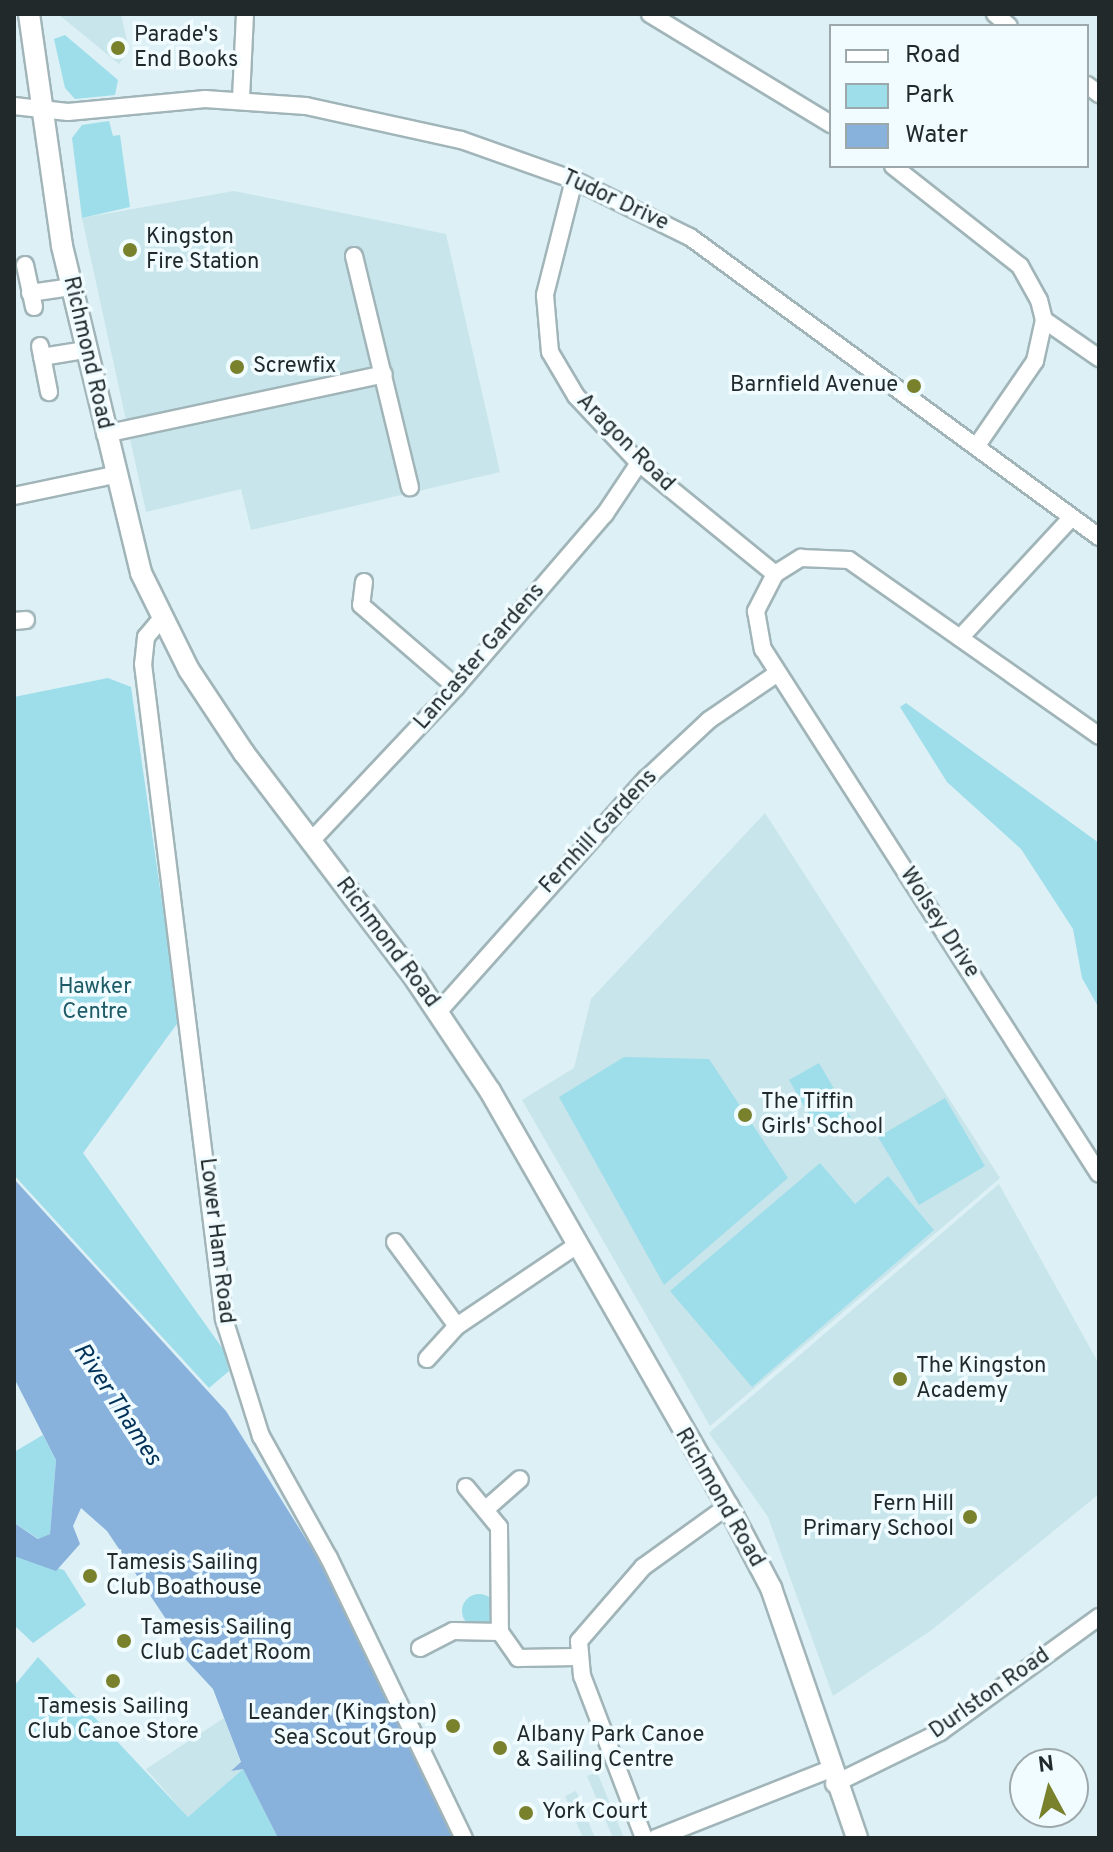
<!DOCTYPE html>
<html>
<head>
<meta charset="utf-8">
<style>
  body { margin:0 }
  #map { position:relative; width:1113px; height:1852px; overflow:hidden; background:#dcf0f5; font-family:Overpass,sans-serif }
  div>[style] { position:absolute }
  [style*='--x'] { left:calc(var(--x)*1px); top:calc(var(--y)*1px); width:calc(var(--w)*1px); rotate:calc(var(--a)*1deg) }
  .built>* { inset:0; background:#c8e5eb }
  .green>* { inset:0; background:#9eddea }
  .round { border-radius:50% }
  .water>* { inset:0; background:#88b1dc }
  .roads { filter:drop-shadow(2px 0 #a1b5b9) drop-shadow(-2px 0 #a1b5b9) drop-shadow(0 2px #a1b5b9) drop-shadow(0 -2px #a1b5b9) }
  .minor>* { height:16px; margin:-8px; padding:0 8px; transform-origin:8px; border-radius:8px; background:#fff }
  .major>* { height:20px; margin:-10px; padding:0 10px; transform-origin:10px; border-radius:10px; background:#fff }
  .dots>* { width:22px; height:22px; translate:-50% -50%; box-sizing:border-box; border:4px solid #f0fcff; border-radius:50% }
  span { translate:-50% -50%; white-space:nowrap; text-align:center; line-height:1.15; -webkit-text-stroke:7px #f0fcff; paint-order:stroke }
  .poi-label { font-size:22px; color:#21292b }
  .left { translate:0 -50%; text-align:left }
  .right { translate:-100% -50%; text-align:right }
  .street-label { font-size:22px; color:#21292b }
  .park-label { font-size:22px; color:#1d5b66 }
  .water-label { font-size:24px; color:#023259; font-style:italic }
  .frame { position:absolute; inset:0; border:16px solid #21292b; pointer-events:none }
  .legend { position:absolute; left:829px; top:24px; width:260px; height:144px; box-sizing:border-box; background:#f0fcff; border:2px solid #9da8aa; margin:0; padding:10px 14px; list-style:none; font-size:24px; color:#21292b }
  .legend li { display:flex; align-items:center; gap:16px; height:40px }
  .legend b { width:40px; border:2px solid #9da8aa }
  .north { position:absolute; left:1009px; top:1748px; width:80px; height:80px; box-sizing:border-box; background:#f0fcff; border:2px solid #9da8aa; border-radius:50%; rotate:353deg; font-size:22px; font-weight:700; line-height:32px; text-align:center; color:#21292b }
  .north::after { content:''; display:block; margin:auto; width:28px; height:36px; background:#79812d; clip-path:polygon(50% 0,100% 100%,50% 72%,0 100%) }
</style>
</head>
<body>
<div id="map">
  <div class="built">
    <i style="clip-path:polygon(58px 14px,121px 14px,129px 51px,119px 64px)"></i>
    <i style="clip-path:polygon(234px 191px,446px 234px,500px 472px,251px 530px,241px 489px,146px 512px,82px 218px)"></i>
    <i style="clip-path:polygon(765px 813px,1000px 1178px,710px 1426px,522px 1100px,574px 1068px,591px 999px)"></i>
    <i style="clip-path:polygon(999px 1184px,1099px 1364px,1099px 1494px,933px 1629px,833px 1696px,768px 1517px,709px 1433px)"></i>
    <i style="clip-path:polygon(224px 1718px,243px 1769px,188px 1817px,146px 1769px)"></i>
    <i style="clip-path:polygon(597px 1772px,624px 1838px,613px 1838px,587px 1776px)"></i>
    <i style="clip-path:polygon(576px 1791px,595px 1838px,583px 1838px,565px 1796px)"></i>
  </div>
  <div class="green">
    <i style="clip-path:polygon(65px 35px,118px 80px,115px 95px,75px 99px,65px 88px,54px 39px)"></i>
    <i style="clip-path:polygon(109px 121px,113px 136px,120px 135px,130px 207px,82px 218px,72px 138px,82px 125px)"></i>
    <i style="clip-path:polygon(108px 678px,131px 687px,179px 1021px,83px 1153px,223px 1349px,229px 1371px,209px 1388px,14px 1175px,14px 697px)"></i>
    <i style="clip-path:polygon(906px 703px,1099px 843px,1099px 1008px,1082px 978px,1073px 929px,1021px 849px,947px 782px,900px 707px)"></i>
    <i style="clip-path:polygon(624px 1057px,709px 1059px,788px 1178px,664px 1285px,559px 1097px)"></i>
    <i style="clip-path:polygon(819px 1063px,851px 1118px,821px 1135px,789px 1080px)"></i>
    <i style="clip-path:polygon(945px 1098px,985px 1166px,919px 1205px,878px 1137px)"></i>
    <i style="clip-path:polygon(820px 1163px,855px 1204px,888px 1176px,934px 1230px,752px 1387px,670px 1291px)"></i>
    <i style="clip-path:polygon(43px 1435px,56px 1460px,50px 1534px,39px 1539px,14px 1523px,14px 1452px)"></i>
    <i style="clip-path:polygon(14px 1556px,64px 1570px,86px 1605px,33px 1643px,14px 1625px)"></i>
    <i class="round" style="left:462px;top:1594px;width:34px;height:34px"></i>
    <i style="clip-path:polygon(38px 1657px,188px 1817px,243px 1769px,278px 1838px,14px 1838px,14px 1686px)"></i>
  </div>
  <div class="water">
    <i style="clip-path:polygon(14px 1179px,226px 1411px,324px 1568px,456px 1838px,278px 1838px,243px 1769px,231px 1771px,241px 1762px,213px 1689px,175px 1648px,182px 1643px,107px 1531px,81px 1508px,73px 1526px,80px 1544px,56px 1571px,14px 1556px,14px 1523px,38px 1539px,50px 1534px,56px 1460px,14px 1378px)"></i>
  </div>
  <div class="roads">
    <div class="minor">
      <i style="--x:650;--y:14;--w:212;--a:31.3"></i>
      <i style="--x:995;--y:14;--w:18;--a:41"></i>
      <i style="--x:1087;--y:85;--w:15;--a:37"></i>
      <i style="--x:241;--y:99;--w:85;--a:-87.3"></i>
      <i style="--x:14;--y:106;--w:54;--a:6.3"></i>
      <i style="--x:68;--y:112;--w:138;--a:-5.4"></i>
      <i style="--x:205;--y:99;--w:101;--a:4"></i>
      <i style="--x:306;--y:106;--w:159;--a:12.4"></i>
      <i style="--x:461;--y:140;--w:120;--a:19.5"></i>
      <i style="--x:574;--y:180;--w:129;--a:26.2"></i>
      <i style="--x:690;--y:237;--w:507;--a:36.26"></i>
      <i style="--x:893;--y:166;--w:162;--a:38.2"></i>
      <i style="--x:1020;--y:266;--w:39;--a:61"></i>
      <i style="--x:1039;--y:300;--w:21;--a:76"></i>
      <i style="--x:1044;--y:320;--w:42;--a:102.4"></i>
      <i style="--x:1035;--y:361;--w:104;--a:124.5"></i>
      <i style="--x:574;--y:180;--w:119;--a:104.2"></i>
      <i style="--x:545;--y:295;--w:57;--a:85"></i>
      <i style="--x:550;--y:352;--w:51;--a:59.4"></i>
      <i style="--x:576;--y:396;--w:92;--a:46.8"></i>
      <i style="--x:639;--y:463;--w:176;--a:39.2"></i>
      <i style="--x:775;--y:574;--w:31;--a:-32"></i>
      <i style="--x:801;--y:558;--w:48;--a:2.4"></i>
      <i style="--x:849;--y:560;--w:306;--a:35.1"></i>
      <i style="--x:354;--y:256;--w:238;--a:76.4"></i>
      <i style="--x:25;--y:265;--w:43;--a:77.9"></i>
      <i style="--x:30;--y:293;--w:41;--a:-8.3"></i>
      <i style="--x:1044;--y:320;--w:67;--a:34.6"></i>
      <i style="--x:40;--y:346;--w:47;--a:78.9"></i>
      <i style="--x:42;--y:357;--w:44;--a:-9.2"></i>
      <i style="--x:105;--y:434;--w:285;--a:-12.1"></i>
      <i style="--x:14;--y:496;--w:102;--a:-11.9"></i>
      <i style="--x:775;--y:574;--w:42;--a:117.2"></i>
      <i style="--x:756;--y:611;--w:39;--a:80"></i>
      <i style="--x:763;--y:649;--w:623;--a:57.38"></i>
      <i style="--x:364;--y:582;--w:23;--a:97"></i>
      <i style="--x:361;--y:605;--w:125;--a:40.8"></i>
      <i style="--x:162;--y:618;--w:25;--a:130"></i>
      <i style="--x:146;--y:637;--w:27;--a:96"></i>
      <i style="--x:143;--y:664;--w:660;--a:82.95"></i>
      <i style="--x:224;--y:1319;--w:123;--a:72.5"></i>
      <i style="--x:261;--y:1436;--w:140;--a:60.9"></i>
      <i style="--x:329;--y:1558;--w:311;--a:64.3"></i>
      <i style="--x:14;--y:621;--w:12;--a:-5"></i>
      <i style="--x:960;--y:638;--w:163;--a:-47.2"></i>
      <i style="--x:311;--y:841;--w:212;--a:-46.7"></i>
      <i style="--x:456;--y:687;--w:228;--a:-49.3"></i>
      <i style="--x:605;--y:514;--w:61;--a:-56.3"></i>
      <i style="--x:439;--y:1011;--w:311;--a:-48.3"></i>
      <i style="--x:646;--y:779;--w:86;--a:-43.1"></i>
      <i style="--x:709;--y:720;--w:83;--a:-34.3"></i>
      <i style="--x:395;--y:1242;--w:104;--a:53.6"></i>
      <i style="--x:457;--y:1326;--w:145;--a:-34"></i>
      <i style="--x:427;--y:1359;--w:45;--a:-47.7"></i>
      <i style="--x:466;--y:1487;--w:52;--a:50.5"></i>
      <i style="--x:499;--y:1527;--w:105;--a:89.5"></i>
      <i style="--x:500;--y:1632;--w:32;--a:55"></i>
      <i style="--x:518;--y:1658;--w:58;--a:-1"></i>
      <i style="--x:486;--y:1509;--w:45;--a:-41.4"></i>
      <i style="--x:420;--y:1648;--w:37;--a:-27"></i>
      <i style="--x:453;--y:1631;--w:47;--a:1.2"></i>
      <i style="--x:834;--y:1784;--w:118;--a:-26.1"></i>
      <i style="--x:940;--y:1732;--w:196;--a:-35.9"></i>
      <i style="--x:644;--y:1838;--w:173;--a:-110.9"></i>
      <i style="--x:582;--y:1676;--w:35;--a:-95"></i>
      <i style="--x:579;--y:1641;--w:98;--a:-49.1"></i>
      <i style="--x:643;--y:1567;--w:105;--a:-35.7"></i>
      <i style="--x:656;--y:1838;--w:185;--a:-21.6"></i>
    </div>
    <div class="major">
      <i style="--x:29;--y:14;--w:234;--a:81.9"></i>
      <i style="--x:62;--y:246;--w:336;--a:76.4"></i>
      <i style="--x:141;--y:573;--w:108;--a:63.7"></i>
      <i style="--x:189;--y:670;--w:100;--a:56.5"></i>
      <i style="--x:244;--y:753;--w:285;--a:52.8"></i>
      <i style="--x:416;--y:980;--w:133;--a:56.3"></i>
      <i style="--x:490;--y:1091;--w:478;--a:60.2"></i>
      <i style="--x:728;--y:1506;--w:93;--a:62.3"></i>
      <i style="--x:771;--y:1588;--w:264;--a:71"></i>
    </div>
  </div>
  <div class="dots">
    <i style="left:118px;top:48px;background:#79812d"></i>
    <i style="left:130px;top:250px;background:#79812d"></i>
    <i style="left:237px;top:367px;background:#79812d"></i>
    <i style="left:914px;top:386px;background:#79812d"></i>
    <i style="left:745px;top:1115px;background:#79812d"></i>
    <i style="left:900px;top:1379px;background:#79812d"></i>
    <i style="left:970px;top:1517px;background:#79812d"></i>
    <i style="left:90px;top:1576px;background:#79812d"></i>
    <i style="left:124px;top:1641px;background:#79812d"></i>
    <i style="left:113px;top:1681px;background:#79812d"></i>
    <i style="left:453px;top:1726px;background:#79812d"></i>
    <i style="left:500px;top:1748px;background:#79812d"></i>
    <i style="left:526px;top:1813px;background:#79812d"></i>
  </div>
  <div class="poi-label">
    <span class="left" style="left:134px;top:48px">Parade's<br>End Books</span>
    <span class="left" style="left:146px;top:250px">Kingston<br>Fire Station</span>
    <span class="left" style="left:253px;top:367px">Screwfix</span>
    <span class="right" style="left:898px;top:386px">Barnfield Avenue</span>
    <span class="left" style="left:761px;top:1115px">The Tiffin<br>Girls' School</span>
    <span class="left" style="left:916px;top:1379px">The Kingston<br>Academy</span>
    <span class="right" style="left:954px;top:1517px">Fern Hill<br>Primary School</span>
    <span class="left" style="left:106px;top:1576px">Tamesis Sailing<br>Club Boathouse</span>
    <span class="left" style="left:140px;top:1641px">Tamesis Sailing<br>Club Cadet Room</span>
    <span style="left:113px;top:1720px">Tamesis Sailing<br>Club Canoe Store</span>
    <span class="right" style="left:437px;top:1726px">Leander (Kingston)<br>Sea Scout Group</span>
    <span class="left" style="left:516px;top:1748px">Albany Park Canoe<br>&amp; Sailing Centre</span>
    <span class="left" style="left:542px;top:1813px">York Court</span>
  </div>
  <div class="street-label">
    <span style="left:615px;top:201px;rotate:25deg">Tudor Drive</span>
    <span style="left:87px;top:353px;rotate:77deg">Richmond Road</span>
    <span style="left:625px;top:443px;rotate:45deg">Aragon Road</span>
    <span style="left:480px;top:657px;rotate:-49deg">Lancaster Gardens</span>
    <span style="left:599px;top:832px;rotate:-47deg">Fernhill Gardens</span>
    <span style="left:939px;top:923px;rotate:57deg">Wolsey Drive</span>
    <span style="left:387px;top:943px;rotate:53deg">Richmond Road</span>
    <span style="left:216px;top:1241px;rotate:83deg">Lower Ham Road</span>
    <span style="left:719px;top:1498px;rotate:60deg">Richmond Road</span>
    <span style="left:990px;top:1694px;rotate:-35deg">Durlston Road</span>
  </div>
  <div class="park-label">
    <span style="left:95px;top:1000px">Hawker<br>Centre</span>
  </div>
  <div class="water-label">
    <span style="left:116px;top:1405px;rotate:57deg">River Thames</span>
  </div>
  <div class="frame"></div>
  <ul class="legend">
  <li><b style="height:10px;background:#fff"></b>Road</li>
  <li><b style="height:22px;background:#9eddea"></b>Park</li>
  <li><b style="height:22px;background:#88b1dc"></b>Water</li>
  </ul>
  <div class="north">N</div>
</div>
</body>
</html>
